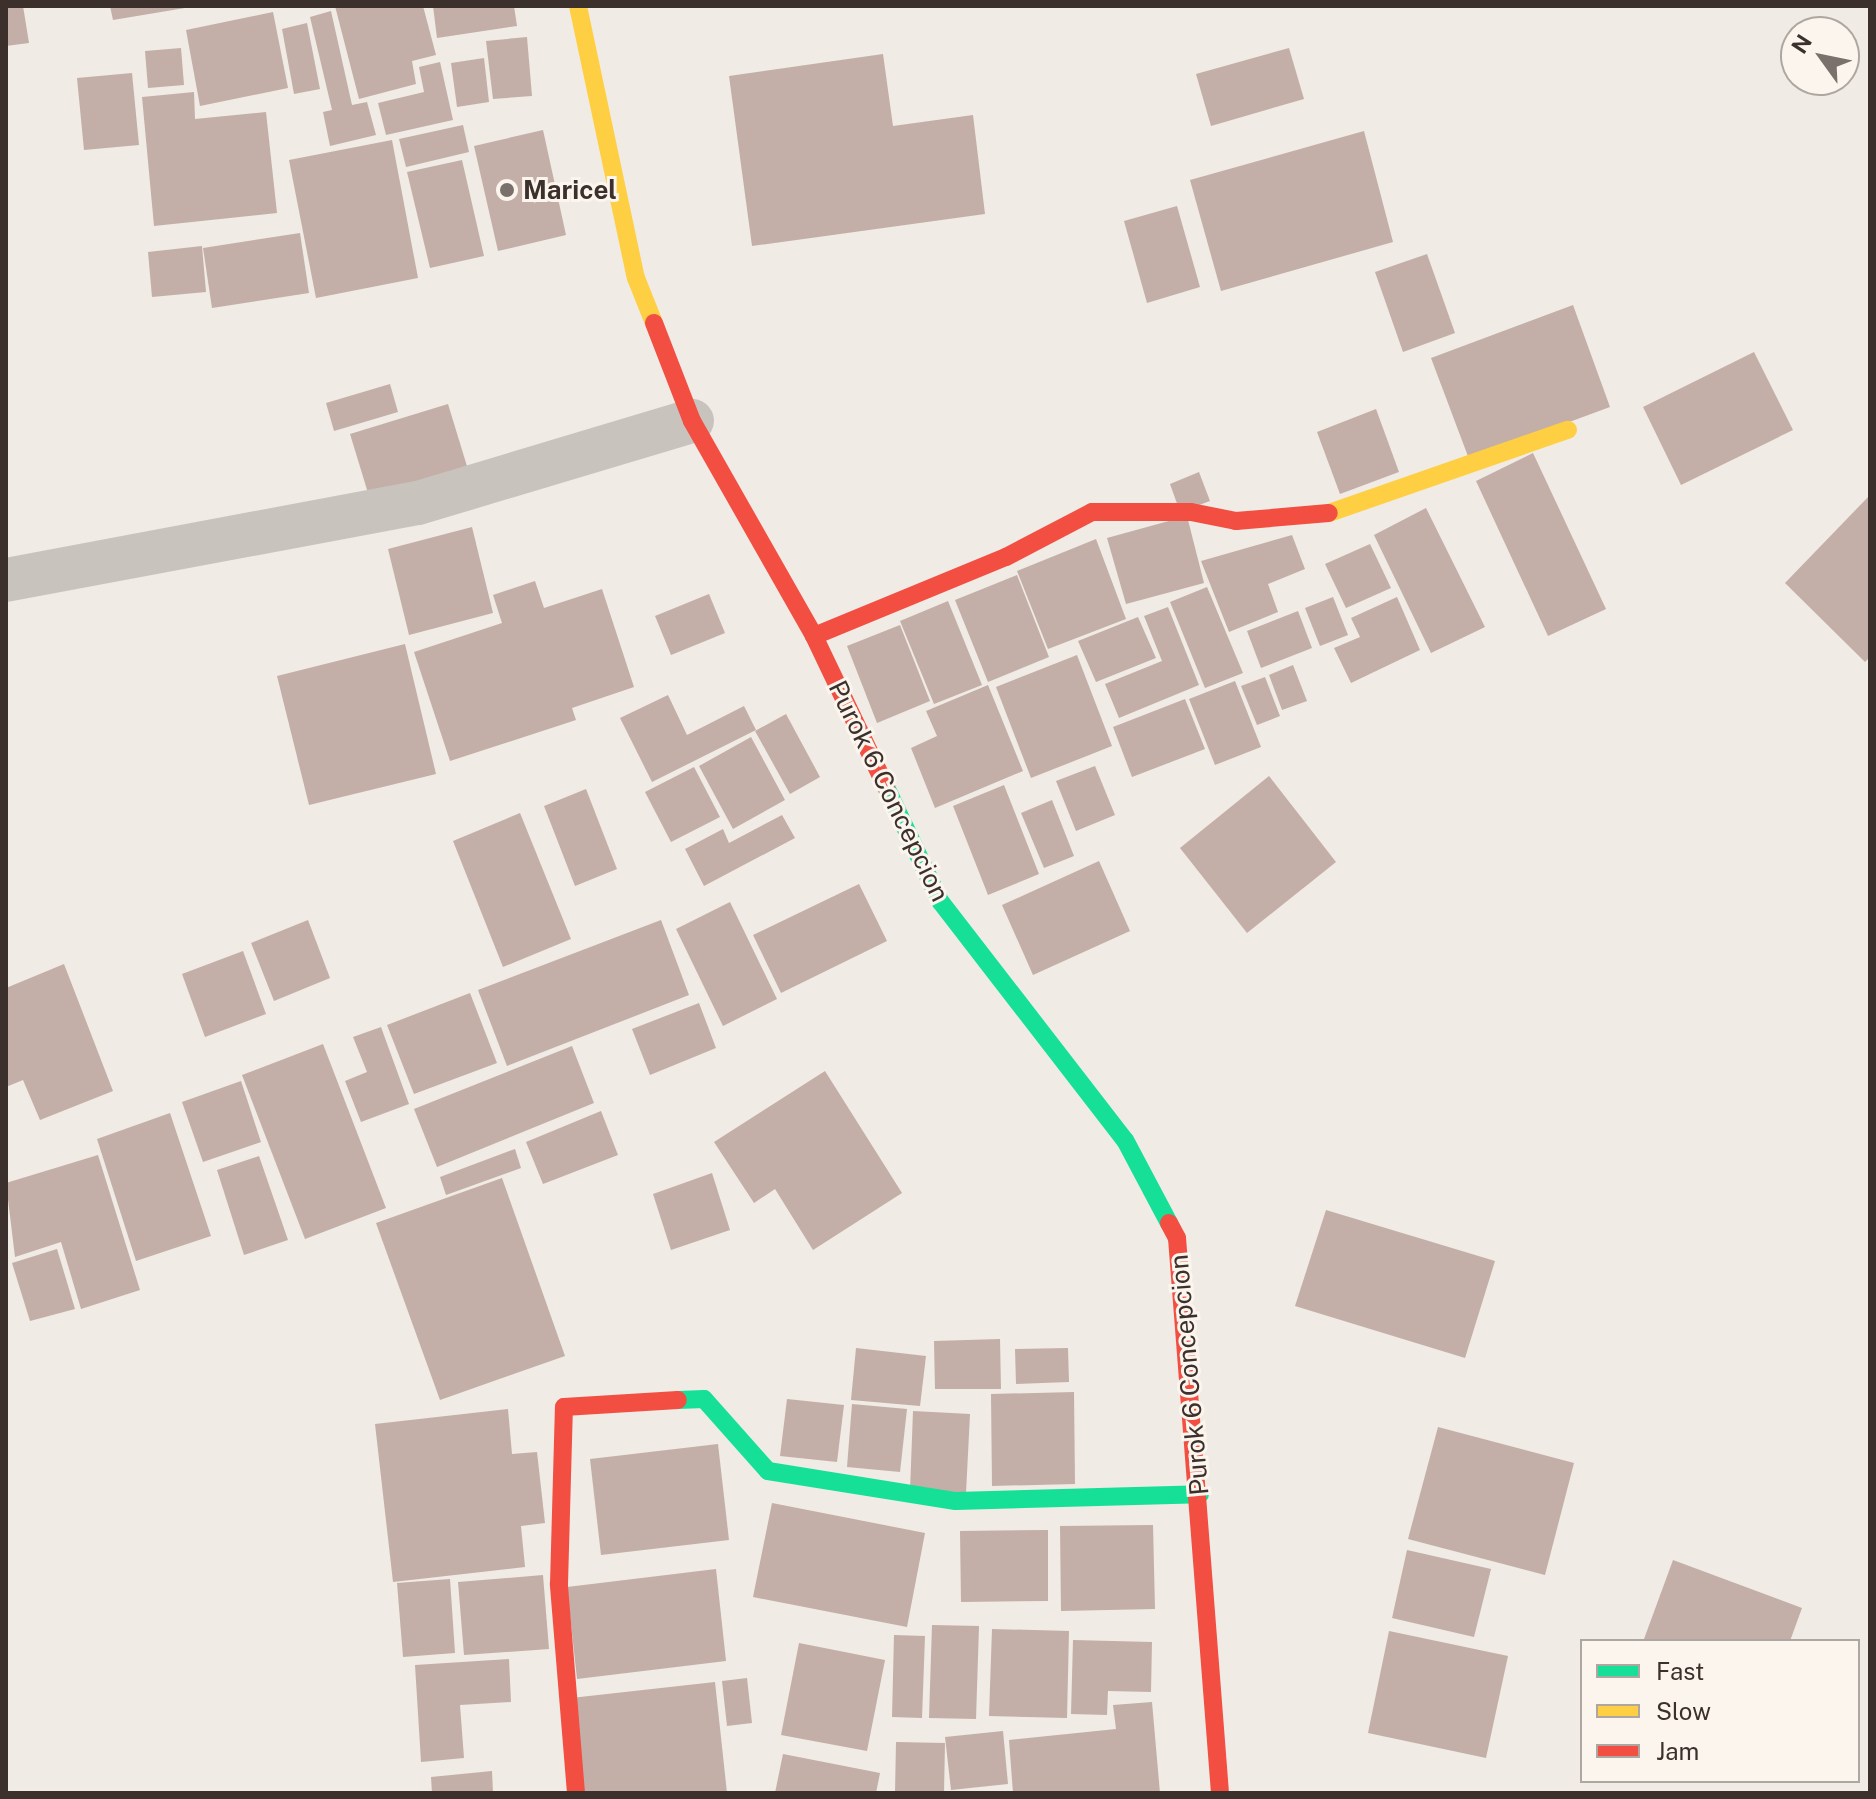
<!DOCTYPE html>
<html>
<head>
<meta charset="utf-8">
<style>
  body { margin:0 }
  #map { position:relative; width:1876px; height:1799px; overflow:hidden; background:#f0ebe5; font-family:"Public Sans",sans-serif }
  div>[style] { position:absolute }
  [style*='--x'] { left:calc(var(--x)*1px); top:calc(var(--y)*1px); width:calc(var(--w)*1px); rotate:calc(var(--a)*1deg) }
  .building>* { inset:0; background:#c3afa7 }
  .street>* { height:44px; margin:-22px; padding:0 22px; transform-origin:22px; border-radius:22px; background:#c9c3be }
  .fast>* { height:18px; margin:-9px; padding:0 9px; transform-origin:9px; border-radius:9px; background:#16e098 }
  .slow>* { height:18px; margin:-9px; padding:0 9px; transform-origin:9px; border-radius:9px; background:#ffcf43 }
  .jam>* { height:18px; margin:-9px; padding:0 9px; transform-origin:9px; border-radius:9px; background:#f24e42 }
  .dots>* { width:22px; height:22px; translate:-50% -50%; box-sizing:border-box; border:4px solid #fbf5ee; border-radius:50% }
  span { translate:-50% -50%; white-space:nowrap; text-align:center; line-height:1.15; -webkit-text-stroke:6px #fbf5ee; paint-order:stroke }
  .poi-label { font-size:26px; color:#3b302b; font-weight:700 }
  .left { translate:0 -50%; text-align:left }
  .street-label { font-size:26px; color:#3b302b }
  .frame { position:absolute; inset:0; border:8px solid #3b302b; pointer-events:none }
  .legend { position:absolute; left:1580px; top:1639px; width:280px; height:144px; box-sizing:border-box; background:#fbf5ee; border:2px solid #aea6a0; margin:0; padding:10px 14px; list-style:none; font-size:24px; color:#3b302b }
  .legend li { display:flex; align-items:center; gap:16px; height:40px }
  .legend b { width:40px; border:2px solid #aea6a0 }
  .north { position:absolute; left:1780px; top:16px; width:80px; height:80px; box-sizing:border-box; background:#fbf5ee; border:2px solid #aea6a0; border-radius:50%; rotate:303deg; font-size:22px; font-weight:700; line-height:32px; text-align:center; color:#3b302b }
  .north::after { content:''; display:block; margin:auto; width:28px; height:36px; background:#7a716c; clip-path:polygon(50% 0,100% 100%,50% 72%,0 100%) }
</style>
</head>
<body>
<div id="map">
  <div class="building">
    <i style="clip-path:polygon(6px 6px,23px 6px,29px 43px,6px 46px)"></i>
    <i style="clip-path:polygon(110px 6px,185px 6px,185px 8px,113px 20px)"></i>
    <i style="clip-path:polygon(335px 6px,423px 6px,436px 55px,412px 61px,416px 84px,359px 99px)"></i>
    <i style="clip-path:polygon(433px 6px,514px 6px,517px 26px,437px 38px)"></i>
    <i style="clip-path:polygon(331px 11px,352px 105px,367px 102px,376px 135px,330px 146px,323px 112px,332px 110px,310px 17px)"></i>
    <i style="clip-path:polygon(273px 12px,288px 88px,200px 106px,186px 30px)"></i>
    <i style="clip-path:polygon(307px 23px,320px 89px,294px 94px,282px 29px)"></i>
    <i style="clip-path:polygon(527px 37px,532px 96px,493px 99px,486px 41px)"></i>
    <i style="clip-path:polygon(181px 48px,184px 85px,148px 88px,145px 51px)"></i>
    <i style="clip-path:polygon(1289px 48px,1304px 99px,1211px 126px,1196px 74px)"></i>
    <i style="clip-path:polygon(883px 54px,893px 126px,973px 115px,985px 214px,752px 246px,729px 76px)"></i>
    <i style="clip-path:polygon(484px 58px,489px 102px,457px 107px,451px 63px)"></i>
    <i style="clip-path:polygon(440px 62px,453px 120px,386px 135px,378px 103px,424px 92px,419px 67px)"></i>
    <i style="clip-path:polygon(132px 73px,139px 145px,84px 150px,77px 78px)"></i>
    <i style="clip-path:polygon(194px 92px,195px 119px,266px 112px,277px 213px,154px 226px,142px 97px)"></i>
    <i style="clip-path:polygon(463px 125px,469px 152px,406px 167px,399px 139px)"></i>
    <i style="clip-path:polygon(543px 130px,566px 235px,498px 251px,474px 146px)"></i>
    <i style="clip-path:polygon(1364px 131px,1393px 242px,1221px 291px,1190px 180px)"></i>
    <i style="clip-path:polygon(392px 140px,418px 278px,316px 298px,289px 160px)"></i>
    <i style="clip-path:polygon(462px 160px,484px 256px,430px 268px,407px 172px)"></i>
    <i style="clip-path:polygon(1177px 206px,1200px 287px,1147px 303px,1124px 221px)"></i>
    <i style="clip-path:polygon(300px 233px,309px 293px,212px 308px,203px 248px)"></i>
    <i style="clip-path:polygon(202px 246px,206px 292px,152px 297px,148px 252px)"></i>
    <i style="clip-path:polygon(1427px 254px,1455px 333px,1403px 352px,1375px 272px)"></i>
    <i style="clip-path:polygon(1573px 305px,1610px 407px,1469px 459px,1431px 358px)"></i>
    <i style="clip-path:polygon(1754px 352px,1793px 430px,1681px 485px,1643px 407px)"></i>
    <i style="clip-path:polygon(390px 384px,398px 412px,334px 431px,326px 403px)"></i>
    <i style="clip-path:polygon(448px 404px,470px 476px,372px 506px,350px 434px)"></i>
    <i style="clip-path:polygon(1376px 409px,1399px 472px,1340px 494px,1317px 432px)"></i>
    <i style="clip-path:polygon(1533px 453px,1606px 609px,1548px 636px,1476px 481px)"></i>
    <i style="clip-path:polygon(1199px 472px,1210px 501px,1180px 512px,1170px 484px)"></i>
    <i style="clip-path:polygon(1870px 495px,1870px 657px,1865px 662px,1785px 583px)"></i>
    <i style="clip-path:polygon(1426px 508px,1485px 627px,1431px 653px,1374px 535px)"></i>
    <i style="clip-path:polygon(1187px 516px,1204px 583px,1126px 604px,1107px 538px)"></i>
    <i style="clip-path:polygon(472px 527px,493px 613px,409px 635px,388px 549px)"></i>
    <i style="clip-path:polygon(1292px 535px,1305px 569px,1268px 584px,1278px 612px,1229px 632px,1201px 561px)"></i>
    <i style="clip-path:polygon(1096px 539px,1126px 619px,1048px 649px,1017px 571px)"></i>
    <i style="clip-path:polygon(1370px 544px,1391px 588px,1346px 608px,1325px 564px)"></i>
    <i style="clip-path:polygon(1017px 575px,1049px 657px,988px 682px,955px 600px)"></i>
    <i style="clip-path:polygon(535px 581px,544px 608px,602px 589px,634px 687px,572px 708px,576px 720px,450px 761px,414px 652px,502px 623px,493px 595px)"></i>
    <i style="clip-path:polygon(1207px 587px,1243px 673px,1205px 688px,1170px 602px)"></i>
    <i style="clip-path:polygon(709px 594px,725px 633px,671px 655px,655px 616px)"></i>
    <i style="clip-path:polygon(1333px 597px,1348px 635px,1320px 646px,1305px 608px)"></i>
    <i style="clip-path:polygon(1397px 597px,1420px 650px,1351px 683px,1334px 648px,1360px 637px,1351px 618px)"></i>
    <i style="clip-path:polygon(948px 601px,982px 685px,934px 704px,900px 621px)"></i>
    <i style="clip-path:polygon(1168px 607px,1199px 685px,1119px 718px,1105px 684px,1162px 661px,1144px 616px)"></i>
    <i style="clip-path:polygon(1298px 611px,1312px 648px,1261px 668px,1247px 631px)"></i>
    <i style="clip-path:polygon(1138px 617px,1156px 658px,1096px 682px,1078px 641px)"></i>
    <i style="clip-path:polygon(900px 625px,930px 701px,877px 723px,847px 646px)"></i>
    <i style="clip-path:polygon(405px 644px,436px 774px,309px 805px,277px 676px)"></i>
    <i style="clip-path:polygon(1077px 655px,1112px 746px,1031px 778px,996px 687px)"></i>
    <i style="clip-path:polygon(1293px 665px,1307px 701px,1282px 710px,1269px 675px)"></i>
    <i style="clip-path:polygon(1265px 677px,1280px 716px,1257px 725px,1241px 686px)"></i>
    <i style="clip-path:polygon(1235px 681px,1261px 747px,1215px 765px,1189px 699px)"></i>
    <i style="clip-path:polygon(988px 685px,1023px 771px,935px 808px,911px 748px,937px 736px,926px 711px)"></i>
    <i style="clip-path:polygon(668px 695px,687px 735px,744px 706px,756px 730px,652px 782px,620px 718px)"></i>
    <i style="clip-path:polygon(1185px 699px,1205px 749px,1132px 777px,1113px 727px)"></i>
    <i style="clip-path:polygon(786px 714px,820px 777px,790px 794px,755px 731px)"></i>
    <i style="clip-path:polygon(751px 737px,785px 800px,733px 829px,699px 766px)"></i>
    <i style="clip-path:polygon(1095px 766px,1115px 815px,1076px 831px,1056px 781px)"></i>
    <i style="clip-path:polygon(694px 767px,720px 817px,671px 842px,645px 792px)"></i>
    <i style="clip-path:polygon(1269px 776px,1336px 862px,1247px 933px,1180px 848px)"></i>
    <i style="clip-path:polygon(1004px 785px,1039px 874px,988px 895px,953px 806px)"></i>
    <i style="clip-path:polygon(586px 789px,617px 869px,575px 886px,544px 806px)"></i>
    <i style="clip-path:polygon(1052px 800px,1074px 856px,1044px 868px,1021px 813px)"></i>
    <i style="clip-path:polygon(520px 813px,571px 939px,503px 967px,453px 841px)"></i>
    <i style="clip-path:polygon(782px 815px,795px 838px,704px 886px,685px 849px,723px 829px,729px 843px)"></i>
    <i style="clip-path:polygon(1099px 861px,1130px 931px,1033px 975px,1002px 905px)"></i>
    <i style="clip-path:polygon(859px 884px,887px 941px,781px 993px,753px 935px)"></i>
    <i style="clip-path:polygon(730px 902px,777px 999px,723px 1026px,676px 929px)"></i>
    <i style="clip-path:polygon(308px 920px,330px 978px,274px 1001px,251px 943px)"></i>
    <i style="clip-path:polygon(661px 920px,689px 995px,507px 1066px,478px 990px)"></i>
    <i style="clip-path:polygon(243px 951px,266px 1014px,205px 1037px,182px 974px)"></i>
    <i style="clip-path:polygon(64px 964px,113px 1091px,40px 1120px,23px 1080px,6px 1087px,6px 988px)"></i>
    <i style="clip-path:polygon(470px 993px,497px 1063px,414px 1094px,387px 1025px)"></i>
    <i style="clip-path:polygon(699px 1003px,716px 1048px,650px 1075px,632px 1029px)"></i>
    <i style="clip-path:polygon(381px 1027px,409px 1104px,361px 1122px,345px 1081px,367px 1072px,353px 1037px)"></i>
    <i style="clip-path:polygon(323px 1044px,386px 1208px,305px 1239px,242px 1075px)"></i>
    <i style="clip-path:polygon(572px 1046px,594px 1103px,437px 1167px,414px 1109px)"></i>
    <i style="clip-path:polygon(825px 1071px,902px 1193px,813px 1250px,775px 1189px,754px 1203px,714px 1142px)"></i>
    <i style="clip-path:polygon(241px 1081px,261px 1142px,203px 1162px,182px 1102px)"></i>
    <i style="clip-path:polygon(601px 1111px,618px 1155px,543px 1184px,526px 1142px)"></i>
    <i style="clip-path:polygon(170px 1113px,211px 1236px,136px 1261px,97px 1139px)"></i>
    <i style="clip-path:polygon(515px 1149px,521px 1168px,446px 1195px,440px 1177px)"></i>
    <i style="clip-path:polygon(98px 1155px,140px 1290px,81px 1309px,61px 1242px,15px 1257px,6px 1183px)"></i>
    <i style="clip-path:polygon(259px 1156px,288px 1240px,244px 1255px,217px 1170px)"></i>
    <i style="clip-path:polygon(712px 1173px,730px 1230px,671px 1250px,653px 1194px)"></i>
    <i style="clip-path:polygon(502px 1178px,565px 1356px,440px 1400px,376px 1223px)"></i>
    <i style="clip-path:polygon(1326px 1210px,1495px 1261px,1465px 1358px,1295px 1306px)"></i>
    <i style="clip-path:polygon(57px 1249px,75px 1309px,30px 1321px,12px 1263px)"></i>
    <i style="clip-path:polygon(1000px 1339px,1001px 1389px,935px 1389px,934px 1341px)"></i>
    <i style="clip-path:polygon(856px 1348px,926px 1356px,920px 1406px,851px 1400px)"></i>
    <i style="clip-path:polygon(1068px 1348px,1069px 1382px,1016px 1384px,1015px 1349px)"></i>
    <i style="clip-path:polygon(1074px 1392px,1075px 1484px,992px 1486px,991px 1394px)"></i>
    <i style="clip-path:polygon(787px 1399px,844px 1405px,837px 1462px,780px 1456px)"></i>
    <i style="clip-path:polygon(852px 1404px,907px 1409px,900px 1472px,847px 1467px)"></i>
    <i style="clip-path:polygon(508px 1409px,512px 1454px,537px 1452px,545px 1523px,521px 1526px,525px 1567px,393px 1582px,375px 1424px)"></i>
    <i style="clip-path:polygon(913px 1411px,970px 1414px,966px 1493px,910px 1491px)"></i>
    <i style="clip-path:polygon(1438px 1427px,1574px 1463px,1545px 1575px,1408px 1539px)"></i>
    <i style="clip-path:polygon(718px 1444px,729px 1540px,601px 1555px,590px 1459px)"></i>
    <i style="clip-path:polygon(772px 1503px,925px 1533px,907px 1627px,753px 1597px)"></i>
    <i style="clip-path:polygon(1153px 1525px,1155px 1609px,1061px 1611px,1060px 1526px)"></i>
    <i style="clip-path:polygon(1048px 1530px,1048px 1601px,961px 1602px,960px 1531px)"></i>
    <i style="clip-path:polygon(1407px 1550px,1491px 1569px,1474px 1637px,1392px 1618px)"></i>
    <i style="clip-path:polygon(1673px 1560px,1802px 1608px,1790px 1641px,1644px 1639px)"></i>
    <i style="clip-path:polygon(716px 1569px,726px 1661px,577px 1679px,567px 1587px)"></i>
    <i style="clip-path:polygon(543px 1575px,549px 1649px,464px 1655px,458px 1582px)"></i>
    <i style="clip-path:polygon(450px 1579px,455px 1653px,403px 1657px,397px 1583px)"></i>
    <i style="clip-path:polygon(932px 1625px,979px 1626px,976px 1719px,929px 1718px)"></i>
    <i style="clip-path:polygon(992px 1629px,1069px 1631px,1067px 1718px,989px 1716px)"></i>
    <i style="clip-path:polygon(1389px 1631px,1508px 1656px,1486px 1758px,1368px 1733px)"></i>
    <i style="clip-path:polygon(894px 1635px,925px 1636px,922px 1718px,892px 1717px)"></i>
    <i style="clip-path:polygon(1073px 1640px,1152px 1642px,1151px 1692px,1108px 1691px,1107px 1715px,1071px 1714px)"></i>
    <i style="clip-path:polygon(799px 1643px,885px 1660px,867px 1751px,781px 1735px)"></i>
    <i style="clip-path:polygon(509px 1659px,511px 1702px,460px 1705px,464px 1758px,421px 1762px,415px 1665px)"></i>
    <i style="clip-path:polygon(747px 1678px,752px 1723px,727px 1726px,722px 1681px)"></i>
    <i style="clip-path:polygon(715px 1682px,727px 1793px,581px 1793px,571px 1698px)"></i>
    <i style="clip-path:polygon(1152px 1702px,1160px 1793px,1013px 1793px,1009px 1740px,1116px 1729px,1113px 1705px)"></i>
    <i style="clip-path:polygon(1003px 1731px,1008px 1784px,951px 1790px,945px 1737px)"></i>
    <i style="clip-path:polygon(896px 1742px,945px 1743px,944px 1793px,895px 1793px)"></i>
    <i style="clip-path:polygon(783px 1754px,880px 1773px,876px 1793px,775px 1793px)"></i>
    <i style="clip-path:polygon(492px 1771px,493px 1793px,432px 1793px,431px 1777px)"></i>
  </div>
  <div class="street">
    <i style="--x:6;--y:580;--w:419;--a:-10.6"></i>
    <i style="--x:418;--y:503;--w:286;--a:-16.7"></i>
  </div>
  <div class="fast">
    <i style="--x:886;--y:787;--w:126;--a:64.7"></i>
    <i style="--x:940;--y:901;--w:302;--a:52.3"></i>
    <i style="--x:1125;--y:1140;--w:94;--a:62.1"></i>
    <i style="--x:678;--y:1400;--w:26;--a:-2"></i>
    <i style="--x:704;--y:1399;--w:96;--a:48.4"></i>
    <i style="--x:768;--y:1471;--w:190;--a:9.1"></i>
    <i style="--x:956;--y:1501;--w:244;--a:-1.6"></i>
  </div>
  <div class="slow">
    <i style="--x:578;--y:6;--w:278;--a:78"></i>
    <i style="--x:636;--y:278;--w:48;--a:68.2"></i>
    <i style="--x:1329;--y:513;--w:253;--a:-19.2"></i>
  </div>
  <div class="jam">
    <i style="--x:654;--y:323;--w:105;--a:68.8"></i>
    <i style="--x:692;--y:421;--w:247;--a:60.4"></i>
    <i style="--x:814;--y:636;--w:167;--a:64.5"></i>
    <i style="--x:814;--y:636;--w:208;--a:-22.4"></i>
    <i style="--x:1006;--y:557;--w:97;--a:-27.6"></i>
    <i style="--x:1092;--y:512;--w:99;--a:0"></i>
    <i style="--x:1191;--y:512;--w:46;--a:11.3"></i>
    <i style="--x:1236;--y:521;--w:93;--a:-4.9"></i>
    <i style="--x:1169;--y:1223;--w:17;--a:62"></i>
    <i style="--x:1177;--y:1238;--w:557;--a:85.57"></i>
    <i style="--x:576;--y:1793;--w:210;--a:-94.7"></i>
    <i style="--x:559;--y:1584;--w:177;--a:-88.4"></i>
    <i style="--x:564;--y:1407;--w:114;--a:-3.5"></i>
  </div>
  <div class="dots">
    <i style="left:507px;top:190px;background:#7a716c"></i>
  </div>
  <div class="poi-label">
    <span class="left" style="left:523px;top:190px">Maricel</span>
  </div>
  <div class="street-label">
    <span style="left:889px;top:791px;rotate:64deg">Purok 6 Concepcion</span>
    <span style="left:1189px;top:1375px;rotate:-95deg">Purok 6 Concepcion</span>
  </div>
  <div class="frame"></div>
  <ul class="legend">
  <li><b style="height:10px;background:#16e098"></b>Fast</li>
  <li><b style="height:10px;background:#ffcf43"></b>Slow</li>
  <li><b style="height:10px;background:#f24e42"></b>Jam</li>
  </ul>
  <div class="north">N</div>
</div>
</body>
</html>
